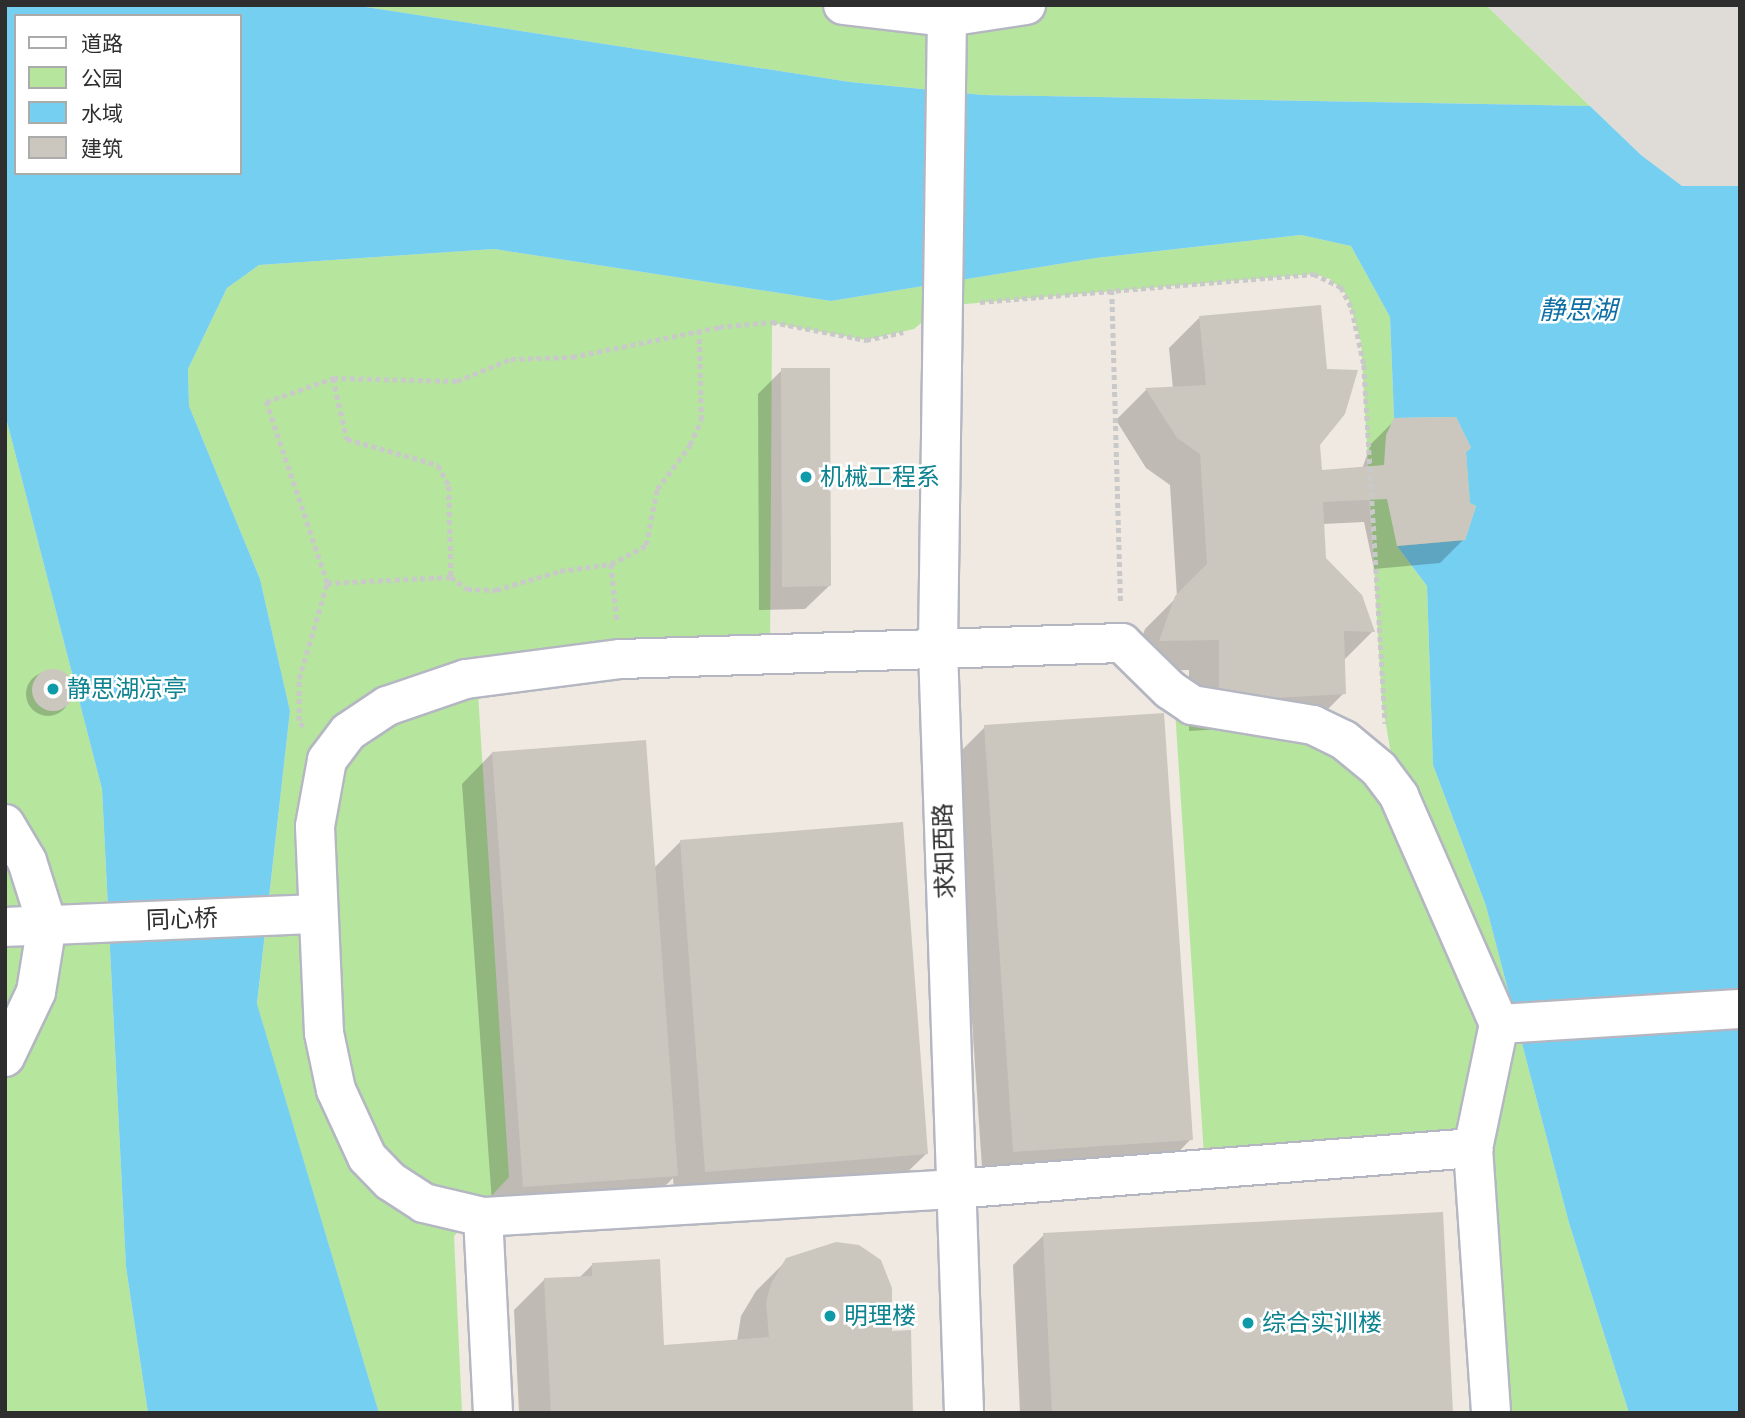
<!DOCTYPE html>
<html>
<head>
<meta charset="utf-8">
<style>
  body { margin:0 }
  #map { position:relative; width:1745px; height:1418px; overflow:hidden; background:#efe9e1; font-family:"Archivo Narrow","Noto Sans SC",sans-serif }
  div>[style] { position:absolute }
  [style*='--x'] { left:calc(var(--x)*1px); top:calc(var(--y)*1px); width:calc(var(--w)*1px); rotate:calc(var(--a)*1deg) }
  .green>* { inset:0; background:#b6e59e }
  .plaza>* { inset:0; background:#dfdcd8 }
  .water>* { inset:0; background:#75cff0 }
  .shadow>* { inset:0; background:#0003 }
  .round { border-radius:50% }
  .building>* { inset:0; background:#cbc7bf }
  .path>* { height:4.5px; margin-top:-2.25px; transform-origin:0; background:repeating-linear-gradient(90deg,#c9c9c9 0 5px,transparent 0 8.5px) }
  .roads { filter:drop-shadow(2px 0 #b4b7c1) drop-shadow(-2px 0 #b4b7c1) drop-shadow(0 2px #b4b7c1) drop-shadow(0 -2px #b4b7c1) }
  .minor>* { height:38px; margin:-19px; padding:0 19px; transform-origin:19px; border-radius:19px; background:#fff }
  .dots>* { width:19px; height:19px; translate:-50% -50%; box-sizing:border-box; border:4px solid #fff; border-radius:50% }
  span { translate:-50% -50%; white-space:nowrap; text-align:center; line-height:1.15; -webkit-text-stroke:5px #fff; paint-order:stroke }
  .culture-label { font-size:24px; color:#0d838f }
  .left { translate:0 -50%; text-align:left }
  .street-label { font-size:24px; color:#2e2e2e }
  .water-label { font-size:26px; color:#0d6fa3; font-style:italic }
  .frame { position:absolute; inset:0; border:7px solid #2e2e2e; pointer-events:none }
  .legend { position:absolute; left:14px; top:14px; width:228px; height:161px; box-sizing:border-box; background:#fff; border:2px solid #ababab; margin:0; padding:9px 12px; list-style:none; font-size:21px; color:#2e2e2e }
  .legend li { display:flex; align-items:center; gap:14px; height:35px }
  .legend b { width:35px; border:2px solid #ababab }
</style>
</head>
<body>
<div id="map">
  <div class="green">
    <i style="clip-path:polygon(353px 5px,1486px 5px,1590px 106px,983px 95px,850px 82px)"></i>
    <i style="clip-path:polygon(1301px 235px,1351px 246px,1390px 317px,1394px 418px,1456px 417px,1471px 448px,1476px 506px,1465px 540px,1397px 546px,1427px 586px,1433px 765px,1486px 906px,1569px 1223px,1629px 1413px,1491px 1413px,1473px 1148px,1205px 1171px,1174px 694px,1288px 721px,1398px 794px,1382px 702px,1361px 342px,1347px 295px,1330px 279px,1314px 274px,941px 306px,914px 329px,866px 340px,772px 323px,770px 655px,477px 678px,509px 1177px,454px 1236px,462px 1413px,379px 1413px,257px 1005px,290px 711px,260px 579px,189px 406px,188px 369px,227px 288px,259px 265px,494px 249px,831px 301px,1096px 258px)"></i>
    <i style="clip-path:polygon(5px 414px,102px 789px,126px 1267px,148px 1413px,5px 1413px)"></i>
  </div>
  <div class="plaza">
    <i style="clip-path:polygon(1486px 5px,1740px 5px,1740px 186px,1682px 186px,1641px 155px)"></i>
  </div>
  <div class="water">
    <i style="clip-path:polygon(evenodd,5px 5px,353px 5px,850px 82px,983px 95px,1590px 106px,1641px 155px,1682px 186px,1740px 186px,1740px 1413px,1629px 1413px,1569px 1223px,1486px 906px,1433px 765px,1427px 586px,1397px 546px,1465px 540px,1476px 506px,1470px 503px,1466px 452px,1471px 448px,1456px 417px,1394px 418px,1390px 317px,1351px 246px,1301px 235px,1096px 258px,831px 301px,494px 249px,259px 265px,227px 288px,188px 369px,189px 406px,260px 579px,290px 711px,257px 1004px,379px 1413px,148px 1413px,126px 1267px,102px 789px,5px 414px,5px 5px,16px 16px,240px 16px,240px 173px,16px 173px,16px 16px)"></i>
  </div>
  <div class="shadow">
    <i style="clip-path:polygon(1199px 318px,1319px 445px,1320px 472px,1362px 469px,1371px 444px,1395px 420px,1464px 453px,1464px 539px,1440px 563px,1374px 569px,1364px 522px,1323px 524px,1325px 558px,1373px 631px,1343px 661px,1344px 693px,1313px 724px,1189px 731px,1189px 670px,1130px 671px,1145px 629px,1177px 597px,1170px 485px,1146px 468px,1116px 420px,1146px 390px,1173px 389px,1169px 348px)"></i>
    <i style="clip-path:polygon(782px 370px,829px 586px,805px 609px,759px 610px,758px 394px)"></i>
    <i class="round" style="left:26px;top:672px;width:44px;height:44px"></i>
    <i style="clip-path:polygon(985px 727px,1191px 1139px,1161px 1170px,983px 1182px,954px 758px)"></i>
    <i style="clip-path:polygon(492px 753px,654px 868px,681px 841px,926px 1154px,895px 1184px,675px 1201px,673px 1178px,645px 1206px,493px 1217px,462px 784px)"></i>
    <i style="clip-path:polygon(1044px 1235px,1451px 1413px,1020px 1413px,1013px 1265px)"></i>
    <i style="clip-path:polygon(787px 1260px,890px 1333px,911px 1413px,519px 1413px,514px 1310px,545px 1279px,579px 1278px,592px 1265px,662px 1347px,737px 1341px,741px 1316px,756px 1291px)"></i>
  </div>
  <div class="building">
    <i style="clip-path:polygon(1321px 305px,1327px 369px,1358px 370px,1345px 414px,1320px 445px,1322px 470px,1384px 465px,1386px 435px,1394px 418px,1456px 417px,1471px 448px,1466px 452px,1470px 504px,1476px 506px,1465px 540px,1397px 546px,1387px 499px,1323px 502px,1326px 558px,1362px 595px,1375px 632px,1344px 631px,1346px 694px,1219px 701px,1219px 640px,1159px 641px,1175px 596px,1207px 564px,1200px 454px,1177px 438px,1145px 388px,1206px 385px,1199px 316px)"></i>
    <i style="clip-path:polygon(781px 368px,830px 368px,831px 586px,782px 587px)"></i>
    <i class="round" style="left:32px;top:669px;width:42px;height:42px"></i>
    <i style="clip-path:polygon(1164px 713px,1193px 1140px,1013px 1152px,984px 725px)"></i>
    <i style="clip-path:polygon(646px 740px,678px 1176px,523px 1187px,492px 752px)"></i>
    <i style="clip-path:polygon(903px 822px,928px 1154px,705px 1172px,680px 840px)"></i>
    <i style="clip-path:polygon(1443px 1212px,1453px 1413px,1052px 1413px,1043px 1233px)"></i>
    <i style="clip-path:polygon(836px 1242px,859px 1245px,881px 1260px,892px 1288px,892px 1331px,911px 1330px,913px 1413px,551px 1413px,544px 1278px,592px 1276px,592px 1263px,660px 1259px,664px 1345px,769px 1337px,766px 1302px,771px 1284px,786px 1258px)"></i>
  </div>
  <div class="path">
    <i style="--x:1112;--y:290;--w:314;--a:88.4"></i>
    <i style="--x:980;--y:302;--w:335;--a:-4.8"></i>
    <i style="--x:1314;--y:274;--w:30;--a:26"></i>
    <i style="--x:1341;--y:287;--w:25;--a:63"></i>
    <i style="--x:1352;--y:309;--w:57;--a:77.9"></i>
    <i style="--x:1364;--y:365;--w:359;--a:86.6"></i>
    <i style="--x:333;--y:378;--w:124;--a:1.4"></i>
    <i style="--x:457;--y:381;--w:58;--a:-22.2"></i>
    <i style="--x:511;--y:359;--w:61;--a:-1.9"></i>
    <i style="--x:572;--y:357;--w:150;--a:-11.5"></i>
    <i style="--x:719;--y:327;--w:53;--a:-5.4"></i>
    <i style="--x:772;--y:322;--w:96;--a:10.8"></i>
    <i style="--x:866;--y:340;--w:38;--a:-12"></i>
    <i style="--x:611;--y:564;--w:40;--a:-28"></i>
    <i style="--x:646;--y:545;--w:57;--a:-78.9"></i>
    <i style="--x:657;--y:489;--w:55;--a:-53.1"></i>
    <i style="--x:690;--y:445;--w:27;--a:-66"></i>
    <i style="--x:701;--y:420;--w:89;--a:-91.3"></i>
    <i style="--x:327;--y:583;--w:124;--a:-2.8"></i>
    <i style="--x:303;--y:727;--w:7;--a:-124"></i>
    <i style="--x:299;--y:721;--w:42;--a:-90"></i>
    <i style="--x:299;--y:679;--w:100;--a:-73.7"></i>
    <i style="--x:327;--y:583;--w:191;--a:-108.6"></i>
    <i style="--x:266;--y:402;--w:71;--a:-19.7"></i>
    <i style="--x:333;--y:378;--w:63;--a:77.1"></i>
    <i style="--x:347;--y:439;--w:95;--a:15.9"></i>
    <i style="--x:438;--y:465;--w:24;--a:62"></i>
    <i style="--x:449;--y:486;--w:91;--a:88.7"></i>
    <i style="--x:451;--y:577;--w:20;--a:37"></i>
    <i style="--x:467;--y:589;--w:29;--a:2"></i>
    <i style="--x:496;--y:590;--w:67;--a:-16.5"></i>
    <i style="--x:560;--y:571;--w:51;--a:-7.8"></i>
    <i style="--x:611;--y:564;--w:56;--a:83.9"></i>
  </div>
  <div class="roads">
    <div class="minor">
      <i style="--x:843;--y:5;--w:105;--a:6.6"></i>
      <i style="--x:947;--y:17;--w:80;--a:-8.6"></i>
      <i style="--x:947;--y:17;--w:632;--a:90.82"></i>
      <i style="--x:938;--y:649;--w:764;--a:88.05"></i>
      <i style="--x:5;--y:824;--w:43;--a:59.3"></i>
      <i style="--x:27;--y:861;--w:66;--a:72.4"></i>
      <i style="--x:47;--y:924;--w:69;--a:99.2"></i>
      <i style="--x:36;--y:992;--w:72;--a:115.5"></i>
      <i style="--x:5;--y:927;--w:312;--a:-2.4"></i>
      <i style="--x:1499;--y:1024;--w:241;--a:-3.6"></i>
      <i style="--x:483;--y:1217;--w:61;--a:-166.7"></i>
      <i style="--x:424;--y:1203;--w:40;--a:-147.1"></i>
      <i style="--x:390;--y:1181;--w:33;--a:-134"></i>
      <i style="--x:367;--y:1157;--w:74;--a:-114.8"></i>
      <i style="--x:336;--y:1090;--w:58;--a:-101.9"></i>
      <i style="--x:324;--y:1033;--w:207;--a:-92.5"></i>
      <i style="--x:315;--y:826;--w:67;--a:-79.7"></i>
      <i style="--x:327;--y:760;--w:35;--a:-53"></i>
      <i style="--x:348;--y:732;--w:47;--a:-33.7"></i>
      <i style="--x:387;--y:706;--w:83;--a:-18.9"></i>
      <i style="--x:466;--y:679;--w:156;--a:-7.4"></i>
      <i style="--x:621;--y:659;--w:501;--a:-1.83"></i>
      <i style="--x:1122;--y:643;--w:67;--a:44.4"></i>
      <i style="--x:1170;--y:690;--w:27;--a:34"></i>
      <i style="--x:1192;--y:705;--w:123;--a:9.4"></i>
      <i style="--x:1313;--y:725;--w:34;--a:26"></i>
      <i style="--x:1344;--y:740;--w:45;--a:39.6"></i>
      <i style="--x:1379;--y:769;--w:34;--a:53"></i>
      <i style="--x:1399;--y:796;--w:249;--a:66.3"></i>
      <i style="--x:1499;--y:1024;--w:127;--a:101.8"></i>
      <i style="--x:1473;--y:1148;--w:266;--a:86.1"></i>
      <i style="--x:493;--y:1413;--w:196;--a:-92.9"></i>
      <i style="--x:483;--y:1217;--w:472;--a:-3.4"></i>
      <i style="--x:954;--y:1189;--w:521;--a:-4.52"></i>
    </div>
  </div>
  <div class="dots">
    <i style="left:806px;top:477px;background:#0f9aa8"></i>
    <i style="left:53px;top:689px;background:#0f9aa8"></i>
    <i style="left:830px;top:1316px;background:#0f9aa8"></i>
    <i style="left:1248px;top:1323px;background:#0f9aa8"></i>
  </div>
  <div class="culture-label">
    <span class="left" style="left:820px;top:477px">机械工程系</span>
    <span class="left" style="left:67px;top:689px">静思湖凉亭</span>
    <span class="left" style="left:844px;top:1316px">明理楼</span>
    <span class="left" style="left:1262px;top:1323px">综合实训楼</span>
  </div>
  <div class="street-label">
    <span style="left:944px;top:851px;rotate:-92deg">求知西路</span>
    <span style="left:182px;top:919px;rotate:-2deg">同心桥</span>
  </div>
  <div class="water-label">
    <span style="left:1578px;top:310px">静思湖</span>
  </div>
  <div class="frame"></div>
  <ul class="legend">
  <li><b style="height:9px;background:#fff"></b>道路</li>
  <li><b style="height:19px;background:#b6e59e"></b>公园</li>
  <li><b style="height:19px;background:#75cff0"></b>水域</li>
  <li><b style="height:19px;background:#cbc7bf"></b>建筑</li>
  </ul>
</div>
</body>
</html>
